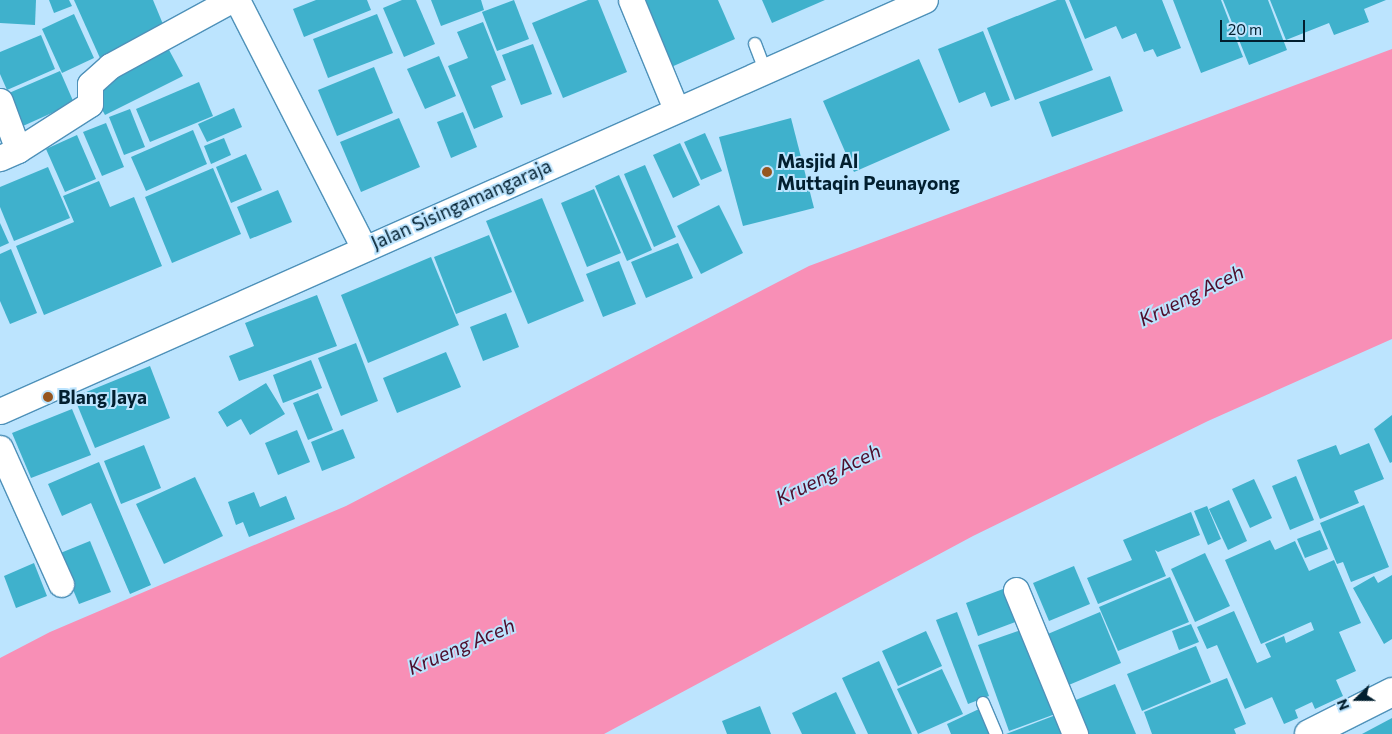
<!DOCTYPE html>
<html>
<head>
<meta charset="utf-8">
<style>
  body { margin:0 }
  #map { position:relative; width:1392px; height:734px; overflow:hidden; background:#bce4fe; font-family:Commissioner,sans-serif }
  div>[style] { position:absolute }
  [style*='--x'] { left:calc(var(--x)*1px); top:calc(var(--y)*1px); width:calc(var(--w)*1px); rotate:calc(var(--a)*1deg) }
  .water>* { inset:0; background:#f88fb6 }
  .building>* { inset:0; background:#3fb1cc }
  .roads { filter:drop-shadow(1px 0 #4e91b9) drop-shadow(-1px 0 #4e91b9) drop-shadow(0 1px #4e91b9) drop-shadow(0 -1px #4e91b9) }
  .service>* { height:12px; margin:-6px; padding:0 6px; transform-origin:6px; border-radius:6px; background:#fff }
  .minor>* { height:25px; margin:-12.5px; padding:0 12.5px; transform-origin:12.5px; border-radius:12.5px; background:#fff }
  .tertiary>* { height:28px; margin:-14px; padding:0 14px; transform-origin:14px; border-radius:14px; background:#fff }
  .dots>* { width:14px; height:14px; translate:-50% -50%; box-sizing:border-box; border:2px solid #bce4fe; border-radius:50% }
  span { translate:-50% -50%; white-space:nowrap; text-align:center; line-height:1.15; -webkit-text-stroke:4px #bce4fe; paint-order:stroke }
  .poi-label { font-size:19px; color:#021f2f; font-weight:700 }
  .left { translate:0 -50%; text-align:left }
  .street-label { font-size:19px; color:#021f2f }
  .water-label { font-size:20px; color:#4e0e2c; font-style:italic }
  .north { position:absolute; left:1332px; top:674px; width:50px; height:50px; -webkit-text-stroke:4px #bce4fe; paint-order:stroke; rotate:248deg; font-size:14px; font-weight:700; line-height:20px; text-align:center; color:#021f2f }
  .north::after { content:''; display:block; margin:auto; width:18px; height:22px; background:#021f2f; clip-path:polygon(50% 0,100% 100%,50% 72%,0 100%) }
  .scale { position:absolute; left:1220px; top:20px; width:85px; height:22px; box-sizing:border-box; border:2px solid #021f2f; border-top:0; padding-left:6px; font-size:15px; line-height:18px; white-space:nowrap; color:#021f2f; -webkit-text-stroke:4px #bce4fe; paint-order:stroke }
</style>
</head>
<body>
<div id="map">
  <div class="water">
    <i style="clip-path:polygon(1392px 49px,1392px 339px,1208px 421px,973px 536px,604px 734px,0 734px,0 658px,50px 632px,346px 506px,809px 266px)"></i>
  </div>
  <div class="building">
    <i style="clip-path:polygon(0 0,36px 0,35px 25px,0 23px)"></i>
    <i style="clip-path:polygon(49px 0,69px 0,72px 6px,54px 13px)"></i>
    <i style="clip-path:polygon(74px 0,153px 0,165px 29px,100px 58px)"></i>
    <i style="clip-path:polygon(316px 0,367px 0,371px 10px,304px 37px,293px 9px)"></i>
    <i style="clip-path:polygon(402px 0,416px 0,435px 44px,404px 57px,383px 8px)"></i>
    <i style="clip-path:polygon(431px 0,481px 0,484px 10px,441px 26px)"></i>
    <i style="clip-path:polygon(514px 0,529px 39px,497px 51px,482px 12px)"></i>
    <i style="clip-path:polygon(588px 0,598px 0,627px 72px,563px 98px,532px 23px)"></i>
    <i style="clip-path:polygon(639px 0,718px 0,735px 39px,669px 68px)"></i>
    <i style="clip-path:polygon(762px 0,825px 0,772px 23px)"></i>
    <i style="clip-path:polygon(1057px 0,1065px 0,1093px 70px,1015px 100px,987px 28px)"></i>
    <i style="clip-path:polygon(1069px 0,1162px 0,1181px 48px,1157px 57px,1153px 49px,1144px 52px,1136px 33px,1122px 39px,1116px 26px,1085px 39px)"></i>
    <i style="clip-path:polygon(1173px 0,1221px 0,1243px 57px,1201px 73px)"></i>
    <i style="clip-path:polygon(1223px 0,1268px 0,1287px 50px,1249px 65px)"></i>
    <i style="clip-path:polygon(1270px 0,1386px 0,1364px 9px,1369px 22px,1334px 35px,1329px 23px,1286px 40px)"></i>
    <i style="clip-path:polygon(74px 14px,94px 58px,62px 73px,42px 29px)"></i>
    <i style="clip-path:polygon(377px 14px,393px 53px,328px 78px,313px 39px)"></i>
    <i style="clip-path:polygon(483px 22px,506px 80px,491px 86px,503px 117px,474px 129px,448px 66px,468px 58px,457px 32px)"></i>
    <i style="clip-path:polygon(983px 31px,1010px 100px,991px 107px,985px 92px,959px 103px,938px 49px)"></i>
    <i style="clip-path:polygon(41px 35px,55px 69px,7px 90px,0 74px,0 52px)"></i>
    <i style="clip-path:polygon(533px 44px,552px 94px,521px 105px,502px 55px)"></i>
    <i style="clip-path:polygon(168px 48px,183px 76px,105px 115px,90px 87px)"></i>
    <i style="clip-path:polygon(439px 56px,456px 96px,425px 109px,407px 69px)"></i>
    <i style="clip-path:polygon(919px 59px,950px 130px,854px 172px,823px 101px)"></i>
    <i style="clip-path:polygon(374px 67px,393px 113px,337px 136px,318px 90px)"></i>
    <i style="clip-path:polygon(60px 71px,74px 103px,23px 126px,9px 93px)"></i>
    <i style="clip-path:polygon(1110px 76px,1123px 111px,1052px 137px,1039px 102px)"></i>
    <i style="clip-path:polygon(199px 82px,213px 116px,150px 142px,136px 109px)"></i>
    <i style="clip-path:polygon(234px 108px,242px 127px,207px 142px,198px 124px)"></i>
    <i style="clip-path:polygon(130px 109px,145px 147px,124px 155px,109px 117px)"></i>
    <i style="clip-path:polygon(463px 112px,477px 147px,451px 158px,437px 122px)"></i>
    <i style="clip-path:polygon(399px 118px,420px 167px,361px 192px,340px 142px)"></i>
    <i style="clip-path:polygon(791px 118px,814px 208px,743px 226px,719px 137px)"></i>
    <i style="clip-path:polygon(106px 123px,124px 167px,102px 176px,83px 132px)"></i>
    <i style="clip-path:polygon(193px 130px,207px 164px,146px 191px,131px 157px)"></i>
    <i style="clip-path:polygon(705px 133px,722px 171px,701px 180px,684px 142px)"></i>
    <i style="clip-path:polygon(77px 135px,96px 179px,65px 192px,46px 149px)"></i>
    <i style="clip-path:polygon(224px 138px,231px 155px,211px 164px,204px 146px)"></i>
    <i style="clip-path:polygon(680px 143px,700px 185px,673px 198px,653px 155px)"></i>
    <i style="clip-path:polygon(246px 154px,262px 190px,231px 203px,216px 167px)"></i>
    <i style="clip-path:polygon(645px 165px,676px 237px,654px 247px,624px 174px)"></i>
    <i style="clip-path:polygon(48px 167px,70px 218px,14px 241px,0 207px,0 187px)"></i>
    <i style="clip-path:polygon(213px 168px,241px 234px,172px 263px,145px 197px)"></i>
    <i style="clip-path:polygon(619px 175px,652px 250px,627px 261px,595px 186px)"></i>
    <i style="clip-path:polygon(99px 181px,110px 207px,134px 197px,162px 266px,44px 315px,16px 246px,74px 222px,63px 196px)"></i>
    <i style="clip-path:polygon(594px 189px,621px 253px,587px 267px,561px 203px)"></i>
    <i style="clip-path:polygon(278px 190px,292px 222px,250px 239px,237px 207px)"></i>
    <i style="clip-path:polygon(542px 198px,584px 301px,528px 324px,486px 221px)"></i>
    <i style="clip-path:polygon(719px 205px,743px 253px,701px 274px,677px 226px)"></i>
    <i style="clip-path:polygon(0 223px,9px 243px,0 247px)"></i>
    <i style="clip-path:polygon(489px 235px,512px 292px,456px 314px,434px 257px)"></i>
    <i style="clip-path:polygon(678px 243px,693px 278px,646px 298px,631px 262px)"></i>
    <i style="clip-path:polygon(11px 249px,37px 313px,10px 324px,0 301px,0 254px)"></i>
    <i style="clip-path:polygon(431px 257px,459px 325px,368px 363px,341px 295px)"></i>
    <i style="clip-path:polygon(619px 261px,636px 304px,603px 317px,586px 274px)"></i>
    <i style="clip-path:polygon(317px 295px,337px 346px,239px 381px,229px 356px,254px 346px,245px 323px)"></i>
    <i style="clip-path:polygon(506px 313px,519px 347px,483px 361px,470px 327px)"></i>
    <i style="clip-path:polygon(356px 343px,378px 401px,341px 416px,318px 358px)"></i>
    <i style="clip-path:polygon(446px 352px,461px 387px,397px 413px,383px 378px)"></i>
    <i style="clip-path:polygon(311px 360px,322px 388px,283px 403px,273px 375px)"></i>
    <i style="clip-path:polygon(150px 366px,170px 418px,95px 448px,74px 397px)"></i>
    <i style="clip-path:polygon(266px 383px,285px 414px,250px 435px,241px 419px,227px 427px,218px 412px)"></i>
    <i style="clip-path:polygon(318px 393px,333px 430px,308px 440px,293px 403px)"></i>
    <i style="clip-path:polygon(72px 409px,91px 455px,31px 478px,12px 433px)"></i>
    <i style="clip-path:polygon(1392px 415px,1392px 462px,1390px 463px,1374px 429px)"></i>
    <i style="clip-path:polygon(343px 429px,355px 458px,322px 471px,311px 442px)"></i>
    <i style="clip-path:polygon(297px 430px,310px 462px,278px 475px,265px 443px)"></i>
    <i style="clip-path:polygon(1369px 443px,1384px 479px,1354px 491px,1359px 503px,1320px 519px,1297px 460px,1336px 445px,1340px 455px)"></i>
    <i style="clip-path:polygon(144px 445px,161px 488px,121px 504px,104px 461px)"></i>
    <i style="clip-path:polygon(99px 462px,151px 585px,130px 594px,91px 503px,62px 516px,48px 484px)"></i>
    <i style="clip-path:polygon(1296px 476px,1314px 520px,1290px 530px,1272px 486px)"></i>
    <i style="clip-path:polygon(195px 477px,223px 536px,164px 564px,136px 504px)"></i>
    <i style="clip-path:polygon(1254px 479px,1272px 518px,1250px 528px,1232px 489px)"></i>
    <i style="clip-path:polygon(254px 492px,260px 507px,286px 496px,295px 519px,249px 537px,243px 522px,236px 525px,228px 502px)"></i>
    <i style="clip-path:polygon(1229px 500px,1247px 541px,1228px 550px,1209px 509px)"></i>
    <i style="clip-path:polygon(1364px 505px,1389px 567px,1351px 582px,1343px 562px,1337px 564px,1320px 523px)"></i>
    <i style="clip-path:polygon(1207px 506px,1221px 539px,1208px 545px,1194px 511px)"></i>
    <i style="clip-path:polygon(1191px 512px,1200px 535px,1158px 552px,1155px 550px,1166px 576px,1098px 604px,1087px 578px,1132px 560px,1123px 540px)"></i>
    <i style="clip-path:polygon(1320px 530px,1328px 549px,1305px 558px,1297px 539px)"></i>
    <i style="clip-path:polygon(1270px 540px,1275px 550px,1295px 541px,1309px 571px,1334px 560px,1361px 623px,1339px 632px,1356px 671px,1336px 680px,1343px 696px,1315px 709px,1312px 702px,1295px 710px,1298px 718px,1284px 724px,1272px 697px,1245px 709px,1217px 645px,1207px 649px,1197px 627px,1234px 611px,1257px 663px,1271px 657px,1265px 644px,1284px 636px,1286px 643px,1314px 630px,1311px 622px,1261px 644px,1225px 560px)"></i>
    <i style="clip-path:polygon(90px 541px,111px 592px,79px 604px,58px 554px)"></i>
    <i style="clip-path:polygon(1205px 553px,1230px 606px,1195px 622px,1171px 569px)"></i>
    <i style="clip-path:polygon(34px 563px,47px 596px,16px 608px,4px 576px)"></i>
    <i style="clip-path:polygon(1074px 566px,1090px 604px,1049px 621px,1033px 583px)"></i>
    <i style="clip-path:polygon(1392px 575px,1392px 639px,1384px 644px,1353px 588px,1374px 576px,1378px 583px)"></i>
    <i style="clip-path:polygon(1170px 577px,1189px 622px,1118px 651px,1099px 607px)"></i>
    <i style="clip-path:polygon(1011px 586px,1023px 619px,978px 636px,966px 603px)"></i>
    <i style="clip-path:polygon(957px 612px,989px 696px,968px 704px,936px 620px)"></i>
    <i style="clip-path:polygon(1100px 612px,1121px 663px,1064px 687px,1043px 636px)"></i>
    <i style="clip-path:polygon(1191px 624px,1199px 642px,1179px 650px,1172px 631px)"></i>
    <i style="clip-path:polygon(1027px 628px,1058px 713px,1009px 731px,978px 645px)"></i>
    <i style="clip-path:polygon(926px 631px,942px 666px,898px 686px,882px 651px)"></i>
    <i style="clip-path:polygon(1196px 646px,1211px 682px,1142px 711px,1127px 674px)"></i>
    <i style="clip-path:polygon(879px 661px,912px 734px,868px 734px,842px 678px)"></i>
    <i style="clip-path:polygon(942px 669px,963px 714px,918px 734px,897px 689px)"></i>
    <i style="clip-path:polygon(1227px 678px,1246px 724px,1234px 729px,1236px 734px,1152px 734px,1144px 712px)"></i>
    <i style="clip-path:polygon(1115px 684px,1136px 734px,1078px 734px,1066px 704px)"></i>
    <i style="clip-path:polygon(836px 692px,856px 734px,802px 734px,792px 713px)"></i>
    <i style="clip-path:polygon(760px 706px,771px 734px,727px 734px,722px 721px)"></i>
    <i style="clip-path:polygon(979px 709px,990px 734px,951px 734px,947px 724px)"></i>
    <i style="clip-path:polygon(1061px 713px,1068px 734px,1006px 734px)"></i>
    <i style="clip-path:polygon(1392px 718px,1392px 734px,1362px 734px)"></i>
  </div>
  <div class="roads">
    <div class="service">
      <i style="--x:755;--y:44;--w:26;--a:69"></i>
      <i style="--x:983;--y:703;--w:34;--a:67"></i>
    </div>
    <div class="minor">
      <i style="--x:237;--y:0;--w:279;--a:62.9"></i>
      <i style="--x:631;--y:0;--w:116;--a:67.6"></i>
      <i style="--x:0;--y:101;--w:52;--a:69.8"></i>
      <i style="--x:18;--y:150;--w:20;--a:156"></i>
      <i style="--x:18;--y:150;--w:85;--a:-32.6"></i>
      <i style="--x:90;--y:104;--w:20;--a:-90"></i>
      <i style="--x:90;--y:84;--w:27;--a:-42"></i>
      <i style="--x:110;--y:66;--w:138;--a:-28.6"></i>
      <i style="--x:0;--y:411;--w:1012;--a:-23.96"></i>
      <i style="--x:0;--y:448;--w:149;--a:65.8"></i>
      <i style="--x:1016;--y:590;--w:156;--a:67.7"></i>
    </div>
    <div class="tertiary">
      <i style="--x:1309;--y:734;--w:93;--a:-26.8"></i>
    </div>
  </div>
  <div class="dots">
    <i style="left:767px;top:172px;background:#965620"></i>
    <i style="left:48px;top:397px;background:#965620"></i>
  </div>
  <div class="poi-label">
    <span class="left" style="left:777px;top:172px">Masjid Al<br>Muttaqin Peunayong</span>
    <span class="left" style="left:58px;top:397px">Blang Jaya</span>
  </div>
  <div class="street-label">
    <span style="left:461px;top:204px;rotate:-24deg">Jalan Sisingamangaraja</span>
  </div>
  <div class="water-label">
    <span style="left:1191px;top:295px;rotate:-26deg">Krueng Aceh</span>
    <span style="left:828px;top:474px;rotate:-26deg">Krueng Aceh</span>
    <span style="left:461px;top:646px;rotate:-23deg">Krueng Aceh</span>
  </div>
  <div class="north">N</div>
  <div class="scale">20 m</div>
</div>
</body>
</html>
